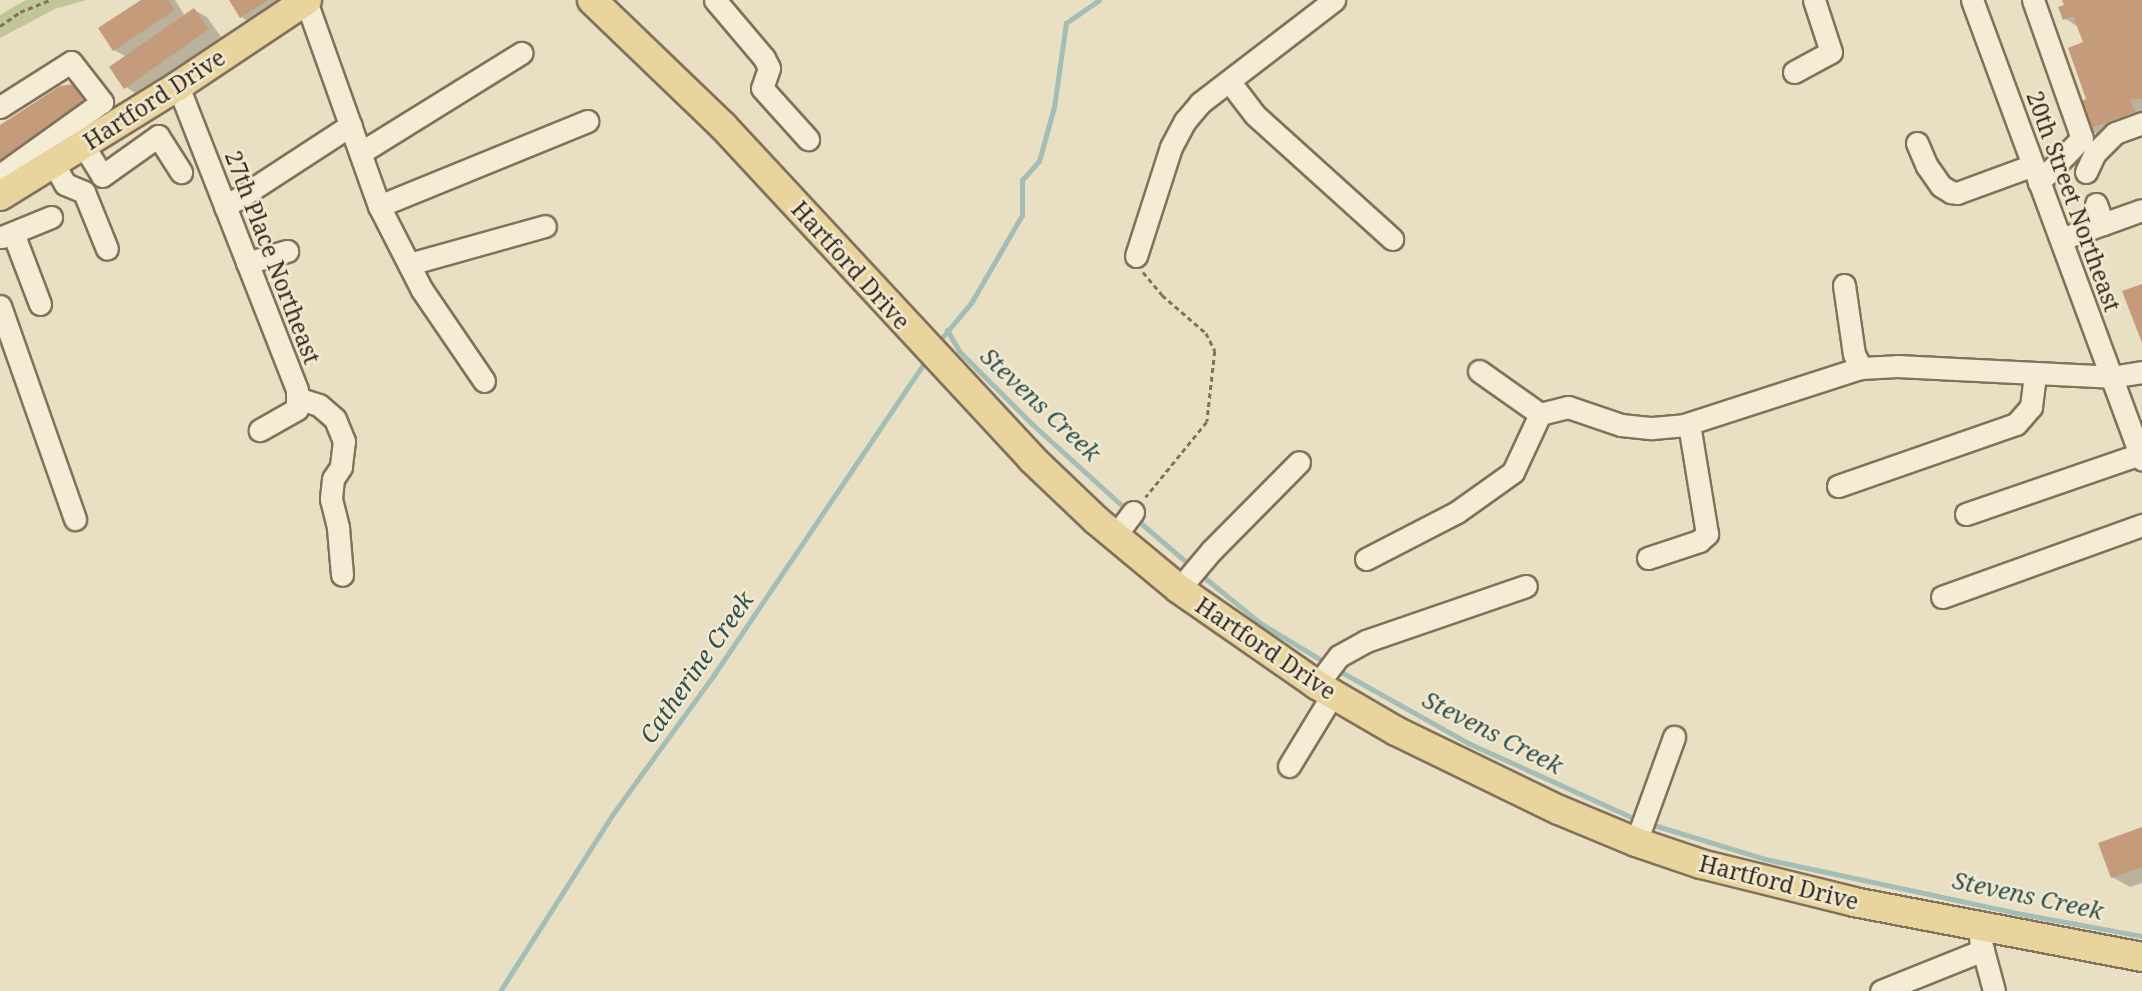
<!DOCTYPE html>
<html>
<head>
<meta charset="utf-8">
<style>
  body { margin:0 }
  #map { position:relative; width:2142px; height:991px; overflow:hidden; background:#e9dfc3; font-family:"Noto Serif",serif }
  div>[style] { position:absolute }
  [style*='--x'] { left:calc(var(--x)*1px); top:calc(var(--y)*1px); width:calc(var(--w)*1px); rotate:calc(var(--a)*1deg) }
  .green>* { inset:0; background:#c0c698 }
  .shadow>* { inset:0; background:#0003 }
  .stream>* { height:5px; margin:-2.5px; padding:0 2.5px; transform-origin:2.5px; border-radius:2.5px; background:#a4bdb6 }
  .building>* { inset:0; background:#c49c7c }
  .path>* { height:2.5px; margin-top:-1.25px; transform-origin:0; background:repeating-linear-gradient(90deg,#82715b 0 5px,transparent 0 8.5px) }
  .roads { filter:drop-shadow(2px 0 #82715b) drop-shadow(-2px 0 #82715b) drop-shadow(0 2px #82715b) drop-shadow(0 -2px #82715b) }
  .minor>* { height:21px; margin:-10.5px; padding:0 10.5px; transform-origin:10.5px; border-radius:10.5px; background:#f5ecd5 }
  .major>* { height:28px; margin:-14px; padding:0 14px; transform-origin:14px; border-radius:14px; background:#ead49d }
  span { translate:-50% -50%; white-space:nowrap; text-align:center; line-height:1.15; -webkit-text-stroke:5px #f2e9d1; paint-order:stroke }
  .street-label { font-size:23px; color:#33291e }
  .water-label { font-size:24px; color:#2f5150; font-style:italic }
</style>
</head>
<body>
<div id="map">
  <div class="green">
    <i style="clip-path:polygon(26px 0,86px 0,55px 9px,0 38px,0 15px)"></i>
  </div>
  <div class="shadow">
    <i style="clip-path:polygon(144px 0,175px 0,185px 16px,194px 10px,207px 17px,221px 37px,139px 95px,126px 87px,127px 57px,114px 50px)"></i>
    <i style="clip-path:polygon(231px 0,292px 0,254px 24px,241px 17px)"></i>
    <i style="clip-path:polygon(2065px 0,2142px 0,2142px 121px,2101px 136px,2088px 129px,2085px 43px,2077px 26px,2064px 18px)"></i>
    <i style="clip-path:polygon(2142px 829px,2142px 883px,2130px 887px,2112px 877px)"></i>
  </div>
  <div class="stream">
    <i style="--x:947;--y:330;--w:24;--a:60"></i>
    <i style="--x:959;--y:351;--w:103;--a:45"></i>
    <i style="--x:1032;--y:424;--w:128;--a:42.2"></i>
    <i style="--x:940;--y:340;--w:48;--a:-50"></i>
    <i style="--x:971;--y:303;--w:102;--a:-59.9"></i>
    <i style="--x:1022;--y:215;--w:35;--a:-90"></i>
    <i style="--x:1022;--y:180;--w:25;--a:-48"></i>
    <i style="--x:1039;--y:161;--w:56;--a:-74.5"></i>
    <i style="--x:1054;--y:107;--w:85;--a:-81.9"></i>
    <i style="--x:1066;--y:23;--w:40;--a:-34.9"></i>
    <i style="--x:1136;--y:519;--w:74;--a:40.6"></i>
    <i style="--x:1200;--y:574;--w:77;--a:39.2"></i>
    <i style="--x:1260;--y:623;--w:77;--a:31.2"></i>
    <i style="--x:1334;--y:668;--w:154;--a:29.2"></i>
    <i style="--x:1468;--y:743;--w:187;--a:24.4"></i>
    <i style="--x:1647;--y:823;--w:123;--a:17"></i>
    <i style="--x:1765;--y:859;--w:263;--a:12.1"></i>
    <i style="--x:2022;--y:914;--w:122;--a:10.4"></i>
    <i style="--x:500;--y:991;--w:209;--a:-57.5"></i>
    <i style="--x:612;--y:815;--w:172;--a:-54"></i>
    <i style="--x:713;--y:676;--w:375;--a:-56"></i>
  </div>
  <div class="building">
    <i style="clip-path:polygon(141px 0,168px 0,175px 10px,113px 51px,98px 28px)"></i>
    <i style="clip-path:polygon(229px 0,268px 0,240px 18px)"></i>
    <i style="clip-path:polygon(2062px 0,2142px 0,2142px 99px,2130px 99px,2135px 112px,2086px 130px,2077px 103px,2086px 99px,2068px 48px,2083px 42px,2073px 16px,2063px 20px,2058px 7px,2064px 5px)"></i>
    <i style="clip-path:polygon(194px 8px,209px 29px,124px 89px,109px 67px)"></i>
    <i style="clip-path:polygon(74px 84px,88px 105px,0 162px,0 125px,60px 86px)"></i>
    <i style="clip-path:polygon(2142px 284px,2142px 343px,2122px 291px)"></i>
    <i style="clip-path:polygon(2142px 827px,2142px 867px,2111px 878px,2098px 843px)"></i>
  </div>
  <div class="path">
    <i style="--x:0;--y:26;--w:24;--a:-35"></i>
    <i style="--x:20;--y:12;--w:31;--a:-22"></i>
    <i style="--x:1143;--y:272;--w:30;--a:50"></i>
    <i style="--x:1162;--y:295;--w:58;--a:40.8"></i>
    <i style="--x:1206;--y:333;--w:20;--a:63"></i>
    <i style="--x:1215;--y:351;--w:71;--a:96.4"></i>
    <i style="--x:1207;--y:422;--w:97;--a:129.1"></i>
  </div>
  <div class="roads">
    <div class="minor">
      <i style="--x:715;--y:0;--w:76;--a:49.8"></i>
      <i style="--x:764;--y:58;--w:11;--a:63"></i>
      <i style="--x:769;--y:68;--w:21;--a:109"></i>
      <i style="--x:762;--y:88;--w:69;--a:48"></i>
      <i style="--x:1972;--y:0;--w:490;--a:69.7"></i>
      <i style="--x:2033;--y:0;--w:146;--a:70.5"></i>
      <i style="--x:2082;--y:138;--w:62;--a:134.3"></i>
      <i style="--x:306;--y:1;--w:218;--a:70.4"></i>
      <i style="--x:379;--y:206;--w:94;--a:62.9"></i>
      <i style="--x:422;--y:290;--w:110;--a:55.7"></i>
      <i style="--x:1794;--y:72;--w:42;--a:-28.4"></i>
      <i style="--x:1831;--y:52;--w:55;--a:-108.1"></i>
      <i style="--x:1229;--y:81;--w:43;--a:52.6"></i>
      <i style="--x:1255;--y:115;--w:185;--a:42.1"></i>
      <i style="--x:178;--y:86;--w:326;--a:68.6"></i>
      <i style="--x:297;--y:390;--w:19;--a:90"></i>
      <i style="--x:297;--y:409;--w:43;--a:150.4"></i>
      <i style="--x:0;--y:107;--w:84;--a:-32.4"></i>
      <i style="--x:71;--y:62;--w:51;--a:52.2"></i>
      <i style="--x:102;--y:102;--w:125;--a:144.4"></i>
      <i style="--x:1917;--y:143;--w:25;--a:67"></i>
      <i style="--x:1927;--y:166;--w:24;--a:55"></i>
      <i style="--x:1941;--y:186;--w:12;--a:31"></i>
      <i style="--x:1951;--y:192;--w:6;--a:9"></i>
      <i style="--x:1957;--y:193;--w:81;--a:-20.2"></i>
      <i style="--x:83;--y:145;--w:36;--a:58"></i>
      <i style="--x:102;--y:176;--w:69;--a:-35.5"></i>
      <i style="--x:158;--y:136;--w:43;--a:57.4"></i>
      <i style="--x:360;--y:153;--w:190;--a:-31.8"></i>
      <i style="--x:53;--y:163;--w:24;--a:60"></i>
      <i style="--x:65;--y:184;--w:21;--a:23"></i>
      <i style="--x:84;--y:192;--w:61;--a:68"></i>
      <i style="--x:2086;--y:172;--w:21;--a:-65"></i>
      <i style="--x:2095;--y:153;--w:28;--a:-45"></i>
      <i style="--x:2115;--y:133;--w:29;--a:-20"></i>
      <i style="--x:2096;--y:204;--w:21;--a:71"></i>
      <i style="--x:2103;--y:224;--w:41;--a:-19.7"></i>
      <i style="--x:379;--y:206;--w:225;--a:-22.2"></i>
      <i style="--x:225;--y:207;--w:150;--a:-33.1"></i>
      <i style="--x:13;--y:233;--w:76;--a:69.2"></i>
      <i style="--x:2;--y:237;--w:53;--a:-22.2"></i>
      <i style="--x:2061;--y:239;--w:45;--a:-19.7"></i>
      <i style="--x:1136;--y:256;--w:114;--a:-72.2"></i>
      <i style="--x:1171;--y:147;--w:30;--a:-62"></i>
      <i style="--x:1185;--y:121;--w:23;--a:-50"></i>
      <i style="--x:1200;--y:103;--w:169;--a:-37.5"></i>
      <i style="--x:247;--y:263;--w:42;--a:-16.7"></i>
      <i style="--x:409;--y:264;--w:141;--a:-15.6"></i>
      <i style="--x:1844;--y:285;--w:70;--a:81.8"></i>
      <i style="--x:1854;--y:354;--w:16;--a:63"></i>
      <i style="--x:0;--y:306;--w:226;--a:70.6"></i>
      <i style="--x:1479;--y:371;--w:75;--a:35.2"></i>
      <i style="--x:297;--y:398;--w:23;--a:18"></i>
      <i style="--x:319;--y:405;--w:21;--a:41"></i>
      <i style="--x:335;--y:419;--w:24;--a:68"></i>
      <i style="--x:344;--y:441;--w:26;--a:97"></i>
      <i style="--x:341;--y:467;--w:14;--a:124"></i>
      <i style="--x:333;--y:479;--w:20;--a:96"></i>
      <i style="--x:331;--y:499;--w:30;--a:76"></i>
      <i style="--x:338;--y:528;--w:47;--a:85.1"></i>
      <i style="--x:1838;--y:486;--w:188;--a:-19.2"></i>
      <i style="--x:2016;--y:424;--w:23;--a:-49"></i>
      <i style="--x:2031;--y:407;--w:32;--a:-83"></i>
      <i style="--x:1966;--y:514;--w:184;--a:-19"></i>
      <i style="--x:1115;--y:536;--w:30;--a:-53"></i>
      <i style="--x:1648;--y:558;--w:54;--a:-18.4"></i>
      <i style="--x:1699;--y:541;--w:11;--a:-41"></i>
      <i style="--x:1707;--y:534;--w:111;--a:-99.3"></i>
      <i style="--x:1366;--y:559;--w:102;--a:-27.3"></i>
      <i style="--x:1457;--y:512;--w:69;--a:-35.5"></i>
      <i style="--x:1513;--y:472;--w:64;--a:-65"></i>
      <i style="--x:1540;--y:414;--w:29;--a:-14"></i>
      <i style="--x:1568;--y:407;--w:56;--a:18.8"></i>
      <i style="--x:1621;--y:425;--w:31;--a:6"></i>
      <i style="--x:1652;--y:428;--w:32;--a:-5"></i>
      <i style="--x:1684;--y:425;--w:186;--a:-17.9"></i>
      <i style="--x:1861;--y:368;--w:36;--a:-3"></i>
      <i style="--x:1897;--y:366;--w:214;--a:2.9"></i>
      <i style="--x:2111;--y:377;--w:31;--a:-9"></i>
      <i style="--x:1179;--y:589;--w:50;--a:-49.9"></i>
      <i style="--x:1211;--y:551;--w:125;--a:-45.3"></i>
      <i style="--x:1942;--y:597;--w:213;--a:-19.8"></i>
      <i style="--x:1317;--y:685;--w:36;--a:-53"></i>
      <i style="--x:1339;--y:656;--w:31;--a:-29"></i>
      <i style="--x:1366;--y:641;--w:169;--a:-19"></i>
      <i style="--x:1289;--y:766;--w:84;--a:-58.6"></i>
      <i style="--x:1636;--y:842;--w:112;--a:-70.1"></i>
      <i style="--x:1980;--y:939;--w:54;--a:74.9"></i>
      <i style="--x:1881;--y:991;--w:110;--a:-21.9"></i>
    </div>
    <div class="major">
      <i style="--x:592;--y:0;--w:182;--a:43.9"></i>
      <i style="--x:723;--y:126;--w:453;--a:47.1"></i>
      <i style="--x:1031;--y:458;--w:90;--a:43.6"></i>
      <i style="--x:1096;--y:520;--w:108;--a:39.7"></i>
      <i style="--x:1179;--y:589;--w:168;--a:34.8"></i>
      <i style="--x:1317;--y:685;--w:91;--a:30.2"></i>
      <i style="--x:1396;--y:731;--w:181;--a:25.9"></i>
      <i style="--x:1559;--y:810;--w:83;--a:22.6"></i>
      <i style="--x:1636;--y:842;--w:69;--a:18.7"></i>
      <i style="--x:1701;--y:864;--w:158;--a:13.9"></i>
      <i style="--x:1854;--y:902;--w:293;--a:10.8"></i>
      <i style="--x:0;--y:196;--w:209;--a:-31.7"></i>
      <i style="--x:178;--y:86;--w:155;--a:-33.7"></i>
    </div>
  </div>
  <div class="street-label">
    <span style="left:154px;top:99px;rotate:-33deg">Hartford Drive</span>
    <span style="left:2074px;top:201px;rotate:70deg">20th Street Northeast</span>
    <span style="left:273px;top:257px;rotate:69deg">27th Place Northeast</span>
    <span style="left:851px;top:265px;rotate:48deg">Hartford Drive</span>
    <span style="left:1266px;top:648px;rotate:34deg">Hartford Drive</span>
    <span style="left:1779px;top:882px;rotate:14deg">Hartford Drive</span>
  </div>
  <div class="water-label">
    <span style="left:1041px;top:404px;rotate:43deg">Stevens Creek</span>
    <span style="left:696px;top:667px;rotate:-55deg">Catherine Creek</span>
    <span style="left:1493px;top:732px;rotate:27deg">Stevens Creek</span>
    <span style="left:2028px;top:895px;rotate:12deg">Stevens Creek</span>
  </div>
</div>
</body>
</html>
